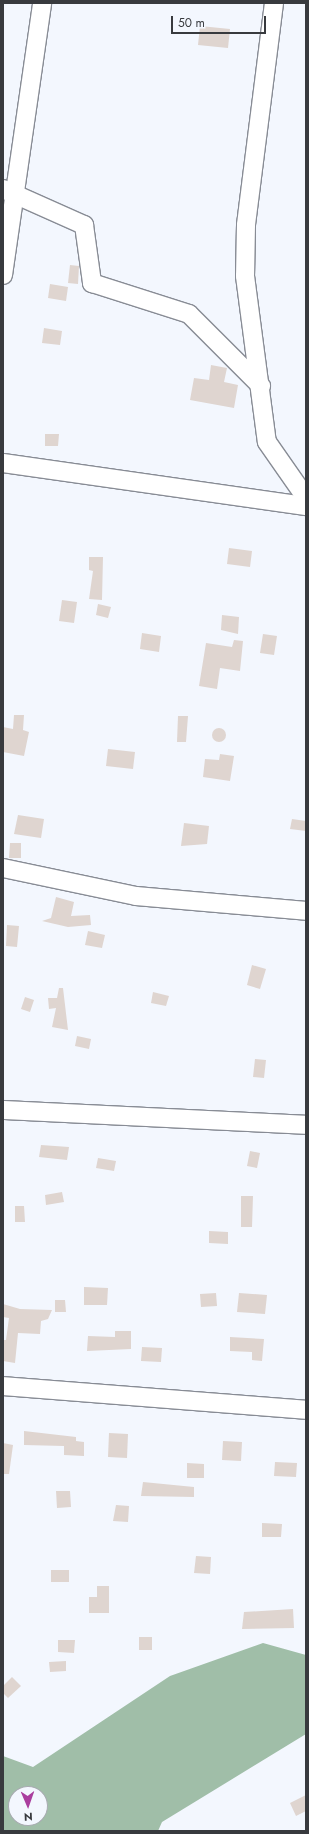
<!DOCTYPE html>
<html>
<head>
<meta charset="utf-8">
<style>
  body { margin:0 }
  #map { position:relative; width:309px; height:1834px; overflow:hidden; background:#f3f7fe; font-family:Jost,sans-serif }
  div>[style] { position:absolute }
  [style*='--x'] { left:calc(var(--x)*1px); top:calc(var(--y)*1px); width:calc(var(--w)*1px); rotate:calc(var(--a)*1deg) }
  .forest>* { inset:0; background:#a0bea8 }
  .building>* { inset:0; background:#dfd5d0 }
  .round { border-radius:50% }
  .roads { filter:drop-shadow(1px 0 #888c95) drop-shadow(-1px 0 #888c95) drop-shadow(0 1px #888c95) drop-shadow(0 -1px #888c95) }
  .minor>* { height:18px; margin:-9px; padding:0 9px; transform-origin:9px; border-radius:9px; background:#fff }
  span { translate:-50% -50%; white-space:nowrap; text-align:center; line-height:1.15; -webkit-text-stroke:3.5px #f3f7fe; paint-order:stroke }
  .frame { position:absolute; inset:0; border:4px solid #383a3e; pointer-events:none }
  .north { position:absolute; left:8px; top:1786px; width:40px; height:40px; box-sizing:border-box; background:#f3f7fe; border:1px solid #a8abb1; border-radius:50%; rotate:178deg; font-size:11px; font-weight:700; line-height:16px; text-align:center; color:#383a3e }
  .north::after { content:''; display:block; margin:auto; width:14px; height:18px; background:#aa3e9e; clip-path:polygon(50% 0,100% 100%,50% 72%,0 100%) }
  .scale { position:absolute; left:171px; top:16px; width:95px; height:18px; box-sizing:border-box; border:2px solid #383a3e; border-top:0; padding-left:5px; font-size:12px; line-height:14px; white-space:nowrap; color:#383a3e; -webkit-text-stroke:3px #f3f7fe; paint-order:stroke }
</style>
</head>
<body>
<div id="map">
  <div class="forest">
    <i style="clip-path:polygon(evenodd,263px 1643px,306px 1655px,306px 1734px,162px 1822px,158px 1831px,3px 1831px,3px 1756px,33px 1767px,170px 1676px,263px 1643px,16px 1794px,40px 1794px,40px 1818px,16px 1818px,16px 1794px)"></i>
  </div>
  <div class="building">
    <i style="clip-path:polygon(200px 26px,230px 29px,228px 48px,198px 45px)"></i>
    <i style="clip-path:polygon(70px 265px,79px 266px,78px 284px,68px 283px)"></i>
    <i style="clip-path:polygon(50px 284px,68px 287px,66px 301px,48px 298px)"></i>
    <i style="clip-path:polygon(44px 328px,62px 331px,60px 345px,42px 343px)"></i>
    <i style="clip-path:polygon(211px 365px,227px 368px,224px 382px,238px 385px,234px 408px,190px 400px,194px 378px,209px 380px)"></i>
    <i style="clip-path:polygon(45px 434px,59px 434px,58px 446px,45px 446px)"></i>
    <i style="clip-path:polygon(229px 548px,252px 551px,250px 567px,227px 564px)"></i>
    <i style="clip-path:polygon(89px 557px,103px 557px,102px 600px,89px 599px,93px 571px,89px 570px)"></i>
    <i style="clip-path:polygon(62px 600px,77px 602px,74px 623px,59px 621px)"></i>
    <i style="clip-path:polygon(98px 604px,111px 607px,108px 618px,96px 615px)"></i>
    <i style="clip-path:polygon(222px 615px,239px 617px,238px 634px,221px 630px)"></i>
    <i style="clip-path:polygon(142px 633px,161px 636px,159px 652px,140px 649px)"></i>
    <i style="clip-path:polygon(263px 634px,277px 636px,274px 655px,260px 653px)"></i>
    <i style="clip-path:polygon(234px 640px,243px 641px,240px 671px,220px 668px,217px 689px,199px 686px,206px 643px,232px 647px)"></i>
    <i style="clip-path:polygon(14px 715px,24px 715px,23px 730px,29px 732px,24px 756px,3px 752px,3px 727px,13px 729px)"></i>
    <i style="clip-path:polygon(178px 716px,188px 716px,186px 742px,177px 742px)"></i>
    <i class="round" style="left:212px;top:728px;width:14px;height:14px"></i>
    <i style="clip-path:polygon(108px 749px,135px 752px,133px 769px,106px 766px)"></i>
    <i style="clip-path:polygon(220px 754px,234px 756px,230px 781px,203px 777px,205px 759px,219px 760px)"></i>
    <i style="clip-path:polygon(18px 815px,44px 819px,41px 838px,14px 834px)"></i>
    <i style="clip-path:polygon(292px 819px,306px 821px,306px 831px,290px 829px)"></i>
    <i style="clip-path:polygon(184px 823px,209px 826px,207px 844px,181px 846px)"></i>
    <i style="clip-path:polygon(10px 843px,21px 843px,21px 858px,9px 858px)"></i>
    <i style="clip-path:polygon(56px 897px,74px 902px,71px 916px,90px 915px,91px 925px,68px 927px,42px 921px,51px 918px)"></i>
    <i style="clip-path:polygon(7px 925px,19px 926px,17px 947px,6px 946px)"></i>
    <i style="clip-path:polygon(88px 931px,105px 935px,102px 948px,85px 945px)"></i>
    <i style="clip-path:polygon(252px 965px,266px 969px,260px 989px,247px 985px)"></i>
    <i style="clip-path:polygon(59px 988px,63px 988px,68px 1030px,52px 1027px,56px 1008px,49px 1009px,48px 998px,57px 998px)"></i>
    <i style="clip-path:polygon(153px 992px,169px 996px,166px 1006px,151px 1003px)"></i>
    <i style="clip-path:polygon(25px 997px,34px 1000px,30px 1012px,21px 1009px)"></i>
    <i style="clip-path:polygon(77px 1036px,91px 1039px,89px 1049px,75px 1046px)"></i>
    <i style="clip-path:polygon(255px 1059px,266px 1060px,264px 1078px,253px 1077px)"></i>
    <i style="clip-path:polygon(41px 1145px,69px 1147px,67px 1160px,39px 1157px)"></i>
    <i style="clip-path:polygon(250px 1151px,260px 1153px,257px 1168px,247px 1166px)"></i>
    <i style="clip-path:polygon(98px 1158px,116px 1161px,114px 1171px,96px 1168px)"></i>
    <i style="clip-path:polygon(62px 1192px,64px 1202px,46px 1205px,45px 1195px)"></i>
    <i style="clip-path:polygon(241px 1196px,253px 1196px,252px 1227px,241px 1227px)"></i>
    <i style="clip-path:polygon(15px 1206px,24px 1206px,25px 1222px,15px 1222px)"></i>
    <i style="clip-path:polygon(209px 1231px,228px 1232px,228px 1244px,209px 1243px)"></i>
    <i style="clip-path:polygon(84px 1287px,108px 1288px,107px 1305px,84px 1305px)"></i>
    <i style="clip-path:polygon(216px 1293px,217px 1306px,201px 1307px,200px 1294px)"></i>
    <i style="clip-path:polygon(239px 1293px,267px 1295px,265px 1314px,237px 1312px)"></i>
    <i style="clip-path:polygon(55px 1300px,65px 1300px,66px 1312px,55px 1312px)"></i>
    <i style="clip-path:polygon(3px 1304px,20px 1309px,52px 1310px,48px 1319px,41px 1321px,40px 1334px,18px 1333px,15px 1363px,3px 1361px,3px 1340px,6px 1340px,9px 1318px,3px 1317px)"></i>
    <i style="clip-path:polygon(115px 1331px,131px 1331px,131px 1349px,87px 1351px,88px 1336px,115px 1337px)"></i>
    <i style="clip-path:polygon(230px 1337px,264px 1339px,262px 1361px,252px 1360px,252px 1352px,230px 1351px)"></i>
    <i style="clip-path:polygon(142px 1347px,162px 1348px,161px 1362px,141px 1361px)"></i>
    <i style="clip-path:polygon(24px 1431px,76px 1437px,76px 1441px,84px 1442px,84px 1456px,64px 1455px,64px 1446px,24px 1445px)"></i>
    <i style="clip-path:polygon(109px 1433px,128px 1434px,127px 1458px,108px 1457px)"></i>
    <i style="clip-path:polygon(223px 1441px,242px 1442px,241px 1461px,222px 1460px)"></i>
    <i style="clip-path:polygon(3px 1443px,13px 1445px,9px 1474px,3px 1474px)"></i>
    <i style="clip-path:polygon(275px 1462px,297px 1463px,296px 1477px,274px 1476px)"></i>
    <i style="clip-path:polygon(187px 1463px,204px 1464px,204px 1478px,187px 1478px)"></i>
    <i style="clip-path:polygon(143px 1482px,194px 1487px,194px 1497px,141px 1496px)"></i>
    <i style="clip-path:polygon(56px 1491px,70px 1491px,71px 1507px,57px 1508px)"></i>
    <i style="clip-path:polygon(116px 1505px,129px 1506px,128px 1522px,113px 1521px)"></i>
    <i style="clip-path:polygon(262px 1523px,282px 1524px,281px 1537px,262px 1537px)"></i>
    <i style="clip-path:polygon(196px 1556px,211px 1557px,210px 1574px,194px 1573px)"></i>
    <i style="clip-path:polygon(51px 1570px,69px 1570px,69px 1582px,51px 1582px)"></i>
    <i style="clip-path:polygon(97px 1586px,109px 1586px,109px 1613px,89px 1613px,89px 1597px,97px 1597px)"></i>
    <i style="clip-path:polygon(293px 1609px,294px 1628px,242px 1629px,244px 1612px)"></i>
    <i style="clip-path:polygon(139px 1637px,152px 1637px,152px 1650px,139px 1650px)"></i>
    <i style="clip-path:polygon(58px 1640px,75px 1640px,74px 1653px,58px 1652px)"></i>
    <i style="clip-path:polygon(66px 1661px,66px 1671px,50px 1672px,49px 1662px)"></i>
    <i style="clip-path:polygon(12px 1677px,21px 1686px,8px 1698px,3px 1693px,3px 1686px)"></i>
    <i style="clip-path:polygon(306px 1795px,306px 1811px,296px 1816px,290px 1803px)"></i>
  </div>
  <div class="roads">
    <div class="minor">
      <i style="--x:274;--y:3;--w:224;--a:97.2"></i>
      <i style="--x:246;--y:225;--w:51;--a:91.1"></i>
      <i style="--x:245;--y:276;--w:167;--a:82.5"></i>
      <i style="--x:267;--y:442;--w:68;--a:55.1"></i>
      <i style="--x:3;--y:189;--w:89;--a:24"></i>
      <i style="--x:84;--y:225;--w:59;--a:82.1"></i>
      <i style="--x:92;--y:283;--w:102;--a:17.7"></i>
      <i style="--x:189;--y:314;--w:102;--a:45"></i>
      <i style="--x:3;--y:275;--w:275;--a:-81.8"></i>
      <i style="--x:3;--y:463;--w:306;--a:8.1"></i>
      <i style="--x:3;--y:868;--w:136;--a:11.9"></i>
      <i style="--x:136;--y:896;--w:171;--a:5"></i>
      <i style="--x:3;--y:1110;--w:303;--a:2.8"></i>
      <i style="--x:3;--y:1386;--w:304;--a:4.5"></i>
    </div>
  </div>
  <div class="frame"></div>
  <div class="north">N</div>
  <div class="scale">50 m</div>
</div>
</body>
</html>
